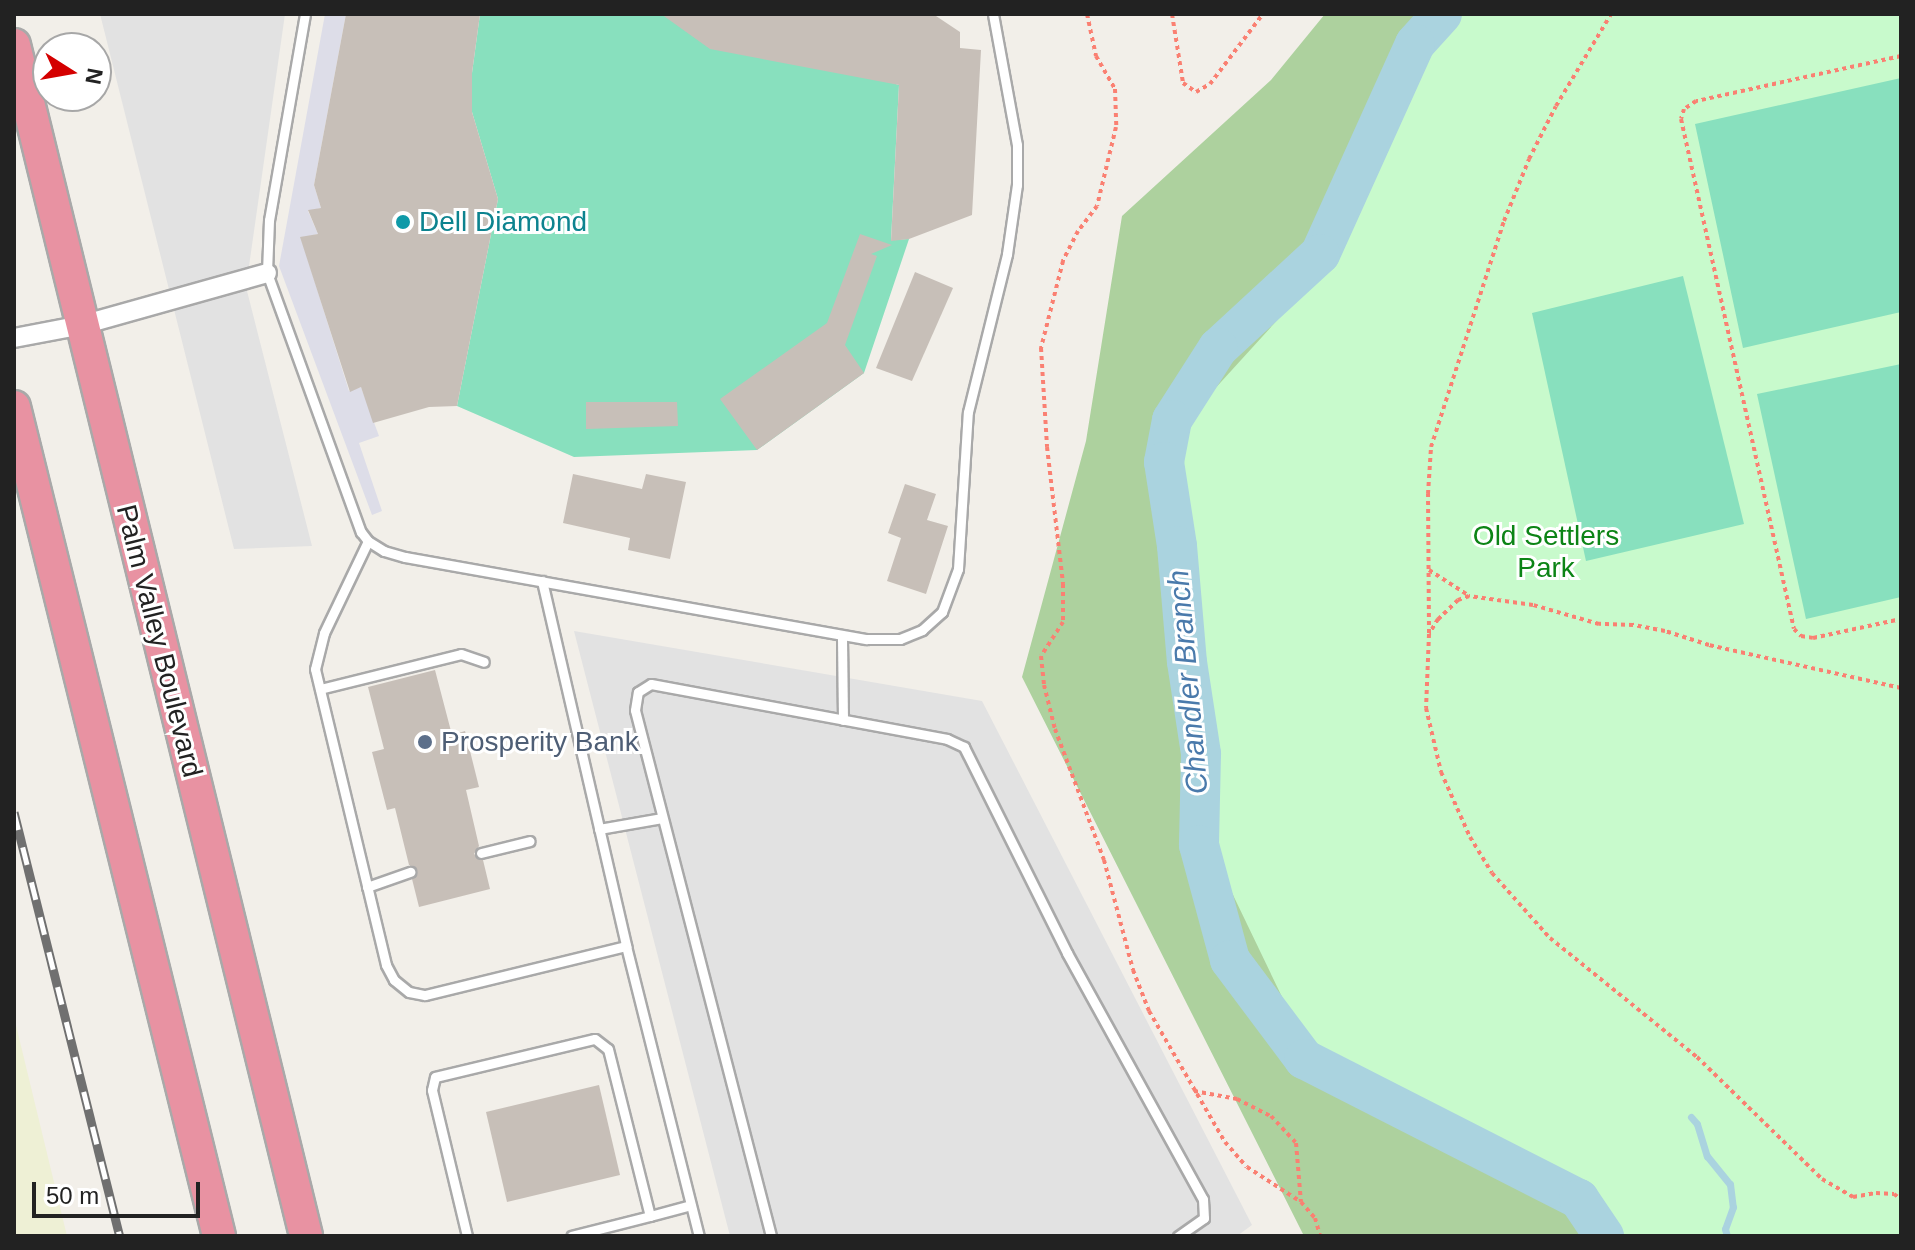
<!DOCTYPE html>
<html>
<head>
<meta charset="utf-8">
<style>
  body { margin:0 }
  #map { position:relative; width:1915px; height:1250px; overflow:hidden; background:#f2efe9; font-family:Helvetica,sans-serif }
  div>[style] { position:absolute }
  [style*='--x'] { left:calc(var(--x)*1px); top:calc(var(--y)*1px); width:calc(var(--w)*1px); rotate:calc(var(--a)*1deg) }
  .farmland>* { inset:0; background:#eef0d5 }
  .forest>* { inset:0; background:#add19e }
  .park>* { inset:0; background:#c8facc }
  .pitch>* { inset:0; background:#88e0be }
  .parking>* { inset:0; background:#e2e2e2 }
  .plaza>* { inset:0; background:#dddde8 }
  .stream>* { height:7px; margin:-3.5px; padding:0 3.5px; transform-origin:3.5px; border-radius:3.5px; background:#aad3df }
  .river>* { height:40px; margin:-20px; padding:0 20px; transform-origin:20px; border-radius:20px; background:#aad3df }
  .building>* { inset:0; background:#c7bfb8 }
  .path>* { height:4px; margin-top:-2px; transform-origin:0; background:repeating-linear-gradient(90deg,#fa8072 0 4px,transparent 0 8px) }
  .roads { filter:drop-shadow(2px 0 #a9a9a9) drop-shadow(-2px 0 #a9a9a9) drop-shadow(0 2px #a9a9a9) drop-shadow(0 -2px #a9a9a9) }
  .lane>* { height:9px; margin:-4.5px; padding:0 4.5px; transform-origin:4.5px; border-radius:4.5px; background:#fff }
  .street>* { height:18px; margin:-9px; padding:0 9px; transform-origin:9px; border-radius:9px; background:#fff }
  .highway>* { height:32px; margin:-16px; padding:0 16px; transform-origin:16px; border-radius:16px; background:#e892a2 }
  .rail>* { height:9px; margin-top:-4.5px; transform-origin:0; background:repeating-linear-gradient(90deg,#fff 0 18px,#707070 0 36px); box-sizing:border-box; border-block:2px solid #707070 }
  .dots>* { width:22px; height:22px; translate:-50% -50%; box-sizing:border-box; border:4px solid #fff; border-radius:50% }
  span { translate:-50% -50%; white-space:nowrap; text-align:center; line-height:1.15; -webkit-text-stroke:6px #fff; paint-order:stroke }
  .culture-label { font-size:28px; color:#0d838f }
  .left { translate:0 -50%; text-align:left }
  .park-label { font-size:28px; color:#0c8416 }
  .street-label { font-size:28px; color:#222 }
  .service-label { font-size:28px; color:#4e5e75 }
  .water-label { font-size:30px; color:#4a7aab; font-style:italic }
  .frame { position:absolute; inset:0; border:16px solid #222; pointer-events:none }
  .north { position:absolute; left:32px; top:32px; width:80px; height:80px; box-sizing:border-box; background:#fff; border:2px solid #a7a7a7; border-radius:50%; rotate:101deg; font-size:22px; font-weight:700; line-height:32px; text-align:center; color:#222 }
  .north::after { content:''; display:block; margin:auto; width:28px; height:36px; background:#d40000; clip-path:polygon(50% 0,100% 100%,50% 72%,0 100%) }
  .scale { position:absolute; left:32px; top:1182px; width:168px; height:36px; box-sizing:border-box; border:4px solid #222; border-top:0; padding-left:10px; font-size:24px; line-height:28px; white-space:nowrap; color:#222; -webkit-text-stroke:6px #fff; paint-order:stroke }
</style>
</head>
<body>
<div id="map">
  <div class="farmland">
    <i style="clip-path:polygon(14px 1017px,67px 1236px,14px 1236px)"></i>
  </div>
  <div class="forest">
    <i style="clip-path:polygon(1325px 14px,1571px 14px,1791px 1236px,1304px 1236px,1022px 677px,1086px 441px,1122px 216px,1271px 80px)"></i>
  </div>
  <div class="park">
    <i style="clip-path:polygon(1455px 14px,1901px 14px,1901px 1236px,1622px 1236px,1589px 1187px,1309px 1053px,1208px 843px,1212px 732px,1187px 538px,1180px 427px,1332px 260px,1423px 48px)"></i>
  </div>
  <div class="pitch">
    <i style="clip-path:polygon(480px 14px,661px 14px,899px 85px,891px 240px,909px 239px,864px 373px,757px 450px,574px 457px,457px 406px,498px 199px,472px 112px,472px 73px)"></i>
    <i style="clip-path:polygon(1901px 78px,1901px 312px,1743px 348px,1695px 124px)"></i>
    <i style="clip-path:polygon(1683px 276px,1744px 524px,1586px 561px,1532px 313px)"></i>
    <i style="clip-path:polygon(1901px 364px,1901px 597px,1806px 619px,1757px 394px)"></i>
  </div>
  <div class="parking">
    <i style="clip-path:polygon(100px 14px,285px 14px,246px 287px,312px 546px,234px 549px)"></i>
    <i style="clip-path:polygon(574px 631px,982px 701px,1252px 1225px,1237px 1236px,730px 1236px)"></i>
  </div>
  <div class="plaza">
    <i style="clip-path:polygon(325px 14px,346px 14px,314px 185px,321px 208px,308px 211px,318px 234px,301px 238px,349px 391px,361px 387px,379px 436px,359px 443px,382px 511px,372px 515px,279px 266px)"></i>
  </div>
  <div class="stream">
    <i style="--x:1691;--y:1117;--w:9;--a:49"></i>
    <i style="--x:1697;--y:1124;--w:34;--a:73"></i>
    <i style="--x:1707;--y:1156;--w:36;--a:51"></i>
    <i style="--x:1730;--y:1184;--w:23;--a:83"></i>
    <i style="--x:1733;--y:1207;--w:23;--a:110"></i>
    <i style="--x:1725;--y:1229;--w:7;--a:74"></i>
  </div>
  <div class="river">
    <i style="--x:1442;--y:14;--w:40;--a:132"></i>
    <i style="--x:1415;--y:44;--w:230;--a:114.3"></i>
    <i style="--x:1320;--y:254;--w:139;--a:137.3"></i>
    <i style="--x:1218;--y:348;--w:85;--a:122.6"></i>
    <i style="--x:1172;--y:420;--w:43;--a:100.8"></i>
    <i style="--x:1164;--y:462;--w:85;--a:81.2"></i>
    <i style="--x:1177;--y:546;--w:116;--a:85.1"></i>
    <i style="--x:1187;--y:662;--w:93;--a:81.3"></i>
    <i style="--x:1201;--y:754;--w:91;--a:91.3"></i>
    <i style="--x:1199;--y:845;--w:119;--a:74.9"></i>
    <i style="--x:1230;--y:960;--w:124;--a:53.2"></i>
    <i style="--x:1304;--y:1059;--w:309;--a:27"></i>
    <i style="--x:1579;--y:1199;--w:45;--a:56"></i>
  </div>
  <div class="building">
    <i style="clip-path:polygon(346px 14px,480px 14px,472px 73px,472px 112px,498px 199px,457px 406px,429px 407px,373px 423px,361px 387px,350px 392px,300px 237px,318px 234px,308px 210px,321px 208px,314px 185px)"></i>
    <i style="clip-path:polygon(661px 14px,933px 14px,960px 32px,960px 48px,981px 50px,972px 215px,909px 239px,891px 241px,899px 85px,710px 49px)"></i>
    <i style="clip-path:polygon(860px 234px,892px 245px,871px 254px,877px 256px,845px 345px,864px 373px,757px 450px,720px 399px,827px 323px)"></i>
    <i style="clip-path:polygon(915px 272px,953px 288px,912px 381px,876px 368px)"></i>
    <i style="clip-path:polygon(586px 402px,677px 402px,678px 426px,586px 429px)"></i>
    <i style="clip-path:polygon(573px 474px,642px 489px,646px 474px,686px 482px,670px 559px,628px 550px,630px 538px,563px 523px)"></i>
    <i style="clip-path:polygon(905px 484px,936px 494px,927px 520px,948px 526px,926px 594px,887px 581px,901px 538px,888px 533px)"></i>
    <i style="clip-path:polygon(435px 670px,452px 735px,465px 731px,479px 787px,466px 790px,479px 846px,474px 854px,483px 860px,490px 889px,419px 907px,412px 879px,417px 870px,409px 865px,395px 808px,387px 810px,372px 752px,384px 749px,368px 687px)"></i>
    <i style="clip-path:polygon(599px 1085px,620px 1175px,507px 1202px,486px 1112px)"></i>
  </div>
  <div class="path">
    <i style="--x:1087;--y:14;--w:43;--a:77.9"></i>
    <i style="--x:1096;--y:56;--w:38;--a:60"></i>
    <i style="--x:1115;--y:89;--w:38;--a:88"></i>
    <i style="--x:1116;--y:127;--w:81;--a:103.5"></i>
    <i style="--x:1097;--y:206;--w:31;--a:127"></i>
    <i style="--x:1078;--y:231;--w:34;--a:117"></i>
    <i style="--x:1063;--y:261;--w:90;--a:104.2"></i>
    <i style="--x:1041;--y:348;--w:99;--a:86.5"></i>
    <i style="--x:1047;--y:447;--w:138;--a:83.3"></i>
    <i style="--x:1063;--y:584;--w:38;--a:90"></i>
    <i style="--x:1063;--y:622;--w:40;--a:122.9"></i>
    <i style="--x:1041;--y:656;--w:29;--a:84"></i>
    <i style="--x:1044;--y:685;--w:45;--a:76"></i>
    <i style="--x:1055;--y:729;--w:140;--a:69.5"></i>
    <i style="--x:1104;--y:860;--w:114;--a:75.2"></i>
    <i style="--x:1133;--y:970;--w:44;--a:68.7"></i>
    <i style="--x:1149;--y:1011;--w:151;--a:59.9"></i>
    <i style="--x:1225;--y:1142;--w:33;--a:49"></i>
    <i style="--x:1247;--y:1167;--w:64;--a:32.9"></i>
    <i style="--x:1301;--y:1202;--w:21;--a:49"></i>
    <i style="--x:1315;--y:1218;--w:19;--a:74"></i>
    <i style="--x:1172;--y:14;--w:70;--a:80.9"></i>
    <i style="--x:1183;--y:83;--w:16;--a:35"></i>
    <i style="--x:1196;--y:92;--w:16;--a:-30"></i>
    <i style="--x:1210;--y:84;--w:88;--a:-52.9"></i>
    <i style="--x:1901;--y:56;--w:210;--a:167.6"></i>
    <i style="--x:1696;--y:101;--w:14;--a:146"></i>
    <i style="--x:1684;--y:109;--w:10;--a:107"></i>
    <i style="--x:1681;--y:119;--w:522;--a:77.51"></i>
    <i style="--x:1794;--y:629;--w:10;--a:45"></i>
    <i style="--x:1801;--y:636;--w:12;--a:9"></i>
    <i style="--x:1813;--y:638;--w:90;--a:-12.2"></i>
    <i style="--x:1429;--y:570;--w:46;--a:32.7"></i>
    <i style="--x:1429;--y:633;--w:139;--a:-90.4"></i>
    <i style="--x:1428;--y:494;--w:47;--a:-86.3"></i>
    <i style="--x:1431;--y:447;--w:237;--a:-72.1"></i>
    <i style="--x:1504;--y:221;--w:67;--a:-68"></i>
    <i style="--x:1529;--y:159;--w:59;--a:-63"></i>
    <i style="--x:1556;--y:106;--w:107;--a:-59.1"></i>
    <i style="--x:1901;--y:688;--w:197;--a:-167.4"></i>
    <i style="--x:1709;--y:645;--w:46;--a:-162.3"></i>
    <i style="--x:1665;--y:631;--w:33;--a:-169"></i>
    <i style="--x:1633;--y:625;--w:34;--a:-178"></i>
    <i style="--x:1599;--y:624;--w:69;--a:-163.9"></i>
    <i style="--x:1533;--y:605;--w:65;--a:-172"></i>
    <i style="--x:1469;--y:596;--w:12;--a:160"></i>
    <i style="--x:1458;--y:600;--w:28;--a:136"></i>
    <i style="--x:1438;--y:619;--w:17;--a:121"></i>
    <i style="--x:1429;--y:634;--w:74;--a:92.3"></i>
    <i style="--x:1426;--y:708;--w:66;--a:76.8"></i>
    <i style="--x:1441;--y:772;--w:71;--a:66"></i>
    <i style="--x:1470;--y:837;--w:42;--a:58.6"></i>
    <i style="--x:1492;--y:873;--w:87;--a:48.3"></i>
    <i style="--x:1550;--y:938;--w:189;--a:39"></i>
    <i style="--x:1697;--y:1057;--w:175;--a:44.3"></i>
    <i style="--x:1822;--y:1179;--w:36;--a:30"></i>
    <i style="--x:1853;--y:1197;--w:23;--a:-10"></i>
    <i style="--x:1876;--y:1193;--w:18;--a:3"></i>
    <i style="--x:1894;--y:1194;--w:9;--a:36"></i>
    <i style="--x:1194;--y:1091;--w:44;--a:10.5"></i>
    <i style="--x:1237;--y:1099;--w:38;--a:27"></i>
    <i style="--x:1271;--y:1116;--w:37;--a:47"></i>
    <i style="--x:1296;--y:1143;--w:59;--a:85.2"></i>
  </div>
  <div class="roads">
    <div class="lane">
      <i style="--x:305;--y:14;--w:209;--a:99.9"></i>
      <i style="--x:269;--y:220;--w:53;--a:92.2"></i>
      <i style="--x:267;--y:273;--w:276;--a:70.1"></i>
      <i style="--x:361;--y:532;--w:11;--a:52"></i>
      <i style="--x:368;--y:541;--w:19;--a:32"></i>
      <i style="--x:384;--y:551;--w:22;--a:16"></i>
      <i style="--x:405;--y:557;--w:469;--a:10.1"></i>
      <i style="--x:867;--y:639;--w:33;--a:0"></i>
      <i style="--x:900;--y:639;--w:24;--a:-22"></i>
      <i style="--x:922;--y:630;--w:27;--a:-42"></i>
      <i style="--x:942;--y:612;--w:46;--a:-69.6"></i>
      <i style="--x:958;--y:569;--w:157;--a:-86.4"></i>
      <i style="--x:968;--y:412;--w:163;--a:-76.1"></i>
      <i style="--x:1007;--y:254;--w:70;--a:-81.8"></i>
      <i style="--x:1017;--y:185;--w:40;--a:-90"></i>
      <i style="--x:1017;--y:145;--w:133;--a:-100.4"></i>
      <i style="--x:368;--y:541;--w:102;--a:115.6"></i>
      <i style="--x:324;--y:633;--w:37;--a:104"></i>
      <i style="--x:315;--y:669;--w:304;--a:76.5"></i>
      <i style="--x:386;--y:965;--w:17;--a:62"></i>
      <i style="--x:394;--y:980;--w:19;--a:39"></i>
      <i style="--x:409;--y:992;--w:16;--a:11"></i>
      <i style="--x:425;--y:995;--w:207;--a:-13.7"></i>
      <i style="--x:542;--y:581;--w:375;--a:77"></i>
      <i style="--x:626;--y:946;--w:299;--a:75.9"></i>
      <i style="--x:842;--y:638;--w:82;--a:89.3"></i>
      <i style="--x:320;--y:689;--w:145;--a:-13.9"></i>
      <i style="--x:461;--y:654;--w:24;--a:19"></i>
      <i style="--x:599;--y:829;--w:64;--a:-9.9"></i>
      <i style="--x:481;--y:853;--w:50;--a:-13.8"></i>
      <i style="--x:367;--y:887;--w:46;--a:-19.2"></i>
      <i style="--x:650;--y:1216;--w:42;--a:-15"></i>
      <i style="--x:467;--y:1236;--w:150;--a:-103.5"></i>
      <i style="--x:432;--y:1090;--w:13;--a:-77"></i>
      <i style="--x:435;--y:1077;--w:164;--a:-13.4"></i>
      <i style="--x:595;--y:1039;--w:16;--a:38"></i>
      <i style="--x:608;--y:1049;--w:172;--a:75.9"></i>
      <i style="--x:650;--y:1216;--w:81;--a:165.8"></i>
      <i style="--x:771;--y:1236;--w:543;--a:-104.5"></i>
      <i style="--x:635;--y:710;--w:18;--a:-81"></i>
      <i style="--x:638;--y:692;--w:15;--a:-32"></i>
      <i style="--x:651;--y:684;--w:301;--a:10.5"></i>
      <i style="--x:947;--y:739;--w:19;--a:25"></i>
      <i style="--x:964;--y:747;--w:230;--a:63.4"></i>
      <i style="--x:1067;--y:953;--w:281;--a:61.1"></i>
      <i style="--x:1203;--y:1199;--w:19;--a:87"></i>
      <i style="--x:1204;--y:1218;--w:32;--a:145"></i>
    </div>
    <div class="street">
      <i style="--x:14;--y:338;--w:69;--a:-10.8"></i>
      <i style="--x:82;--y:325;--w:192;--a:-15.7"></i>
    </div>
    <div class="highway">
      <i style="--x:14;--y:45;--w:1226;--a:76.22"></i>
      <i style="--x:14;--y:407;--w:854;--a:76.11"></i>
    </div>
  </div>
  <div class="rail">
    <i style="--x:14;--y:812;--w:437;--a:76"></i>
  </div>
  <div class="dots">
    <i style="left:403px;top:222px;background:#0f9aa8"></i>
    <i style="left:425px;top:742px;background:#5c6f8a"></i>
  </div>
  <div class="culture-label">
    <span class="left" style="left:419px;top:222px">Dell Diamond</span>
  </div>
  <div class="park-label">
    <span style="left:1546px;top:552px">Old Settlers<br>Park</span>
  </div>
  <div class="street-label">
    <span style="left:159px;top:641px;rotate:76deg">Palm Valley Boulevard</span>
  </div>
  <div class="service-label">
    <span class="left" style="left:441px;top:742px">Prosperity Bank</span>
  </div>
  <div class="water-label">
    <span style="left:1188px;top:682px;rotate:-95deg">Chandler Branch</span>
  </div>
  <div class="frame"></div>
  <div class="north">N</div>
  <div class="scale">50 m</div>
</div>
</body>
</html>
